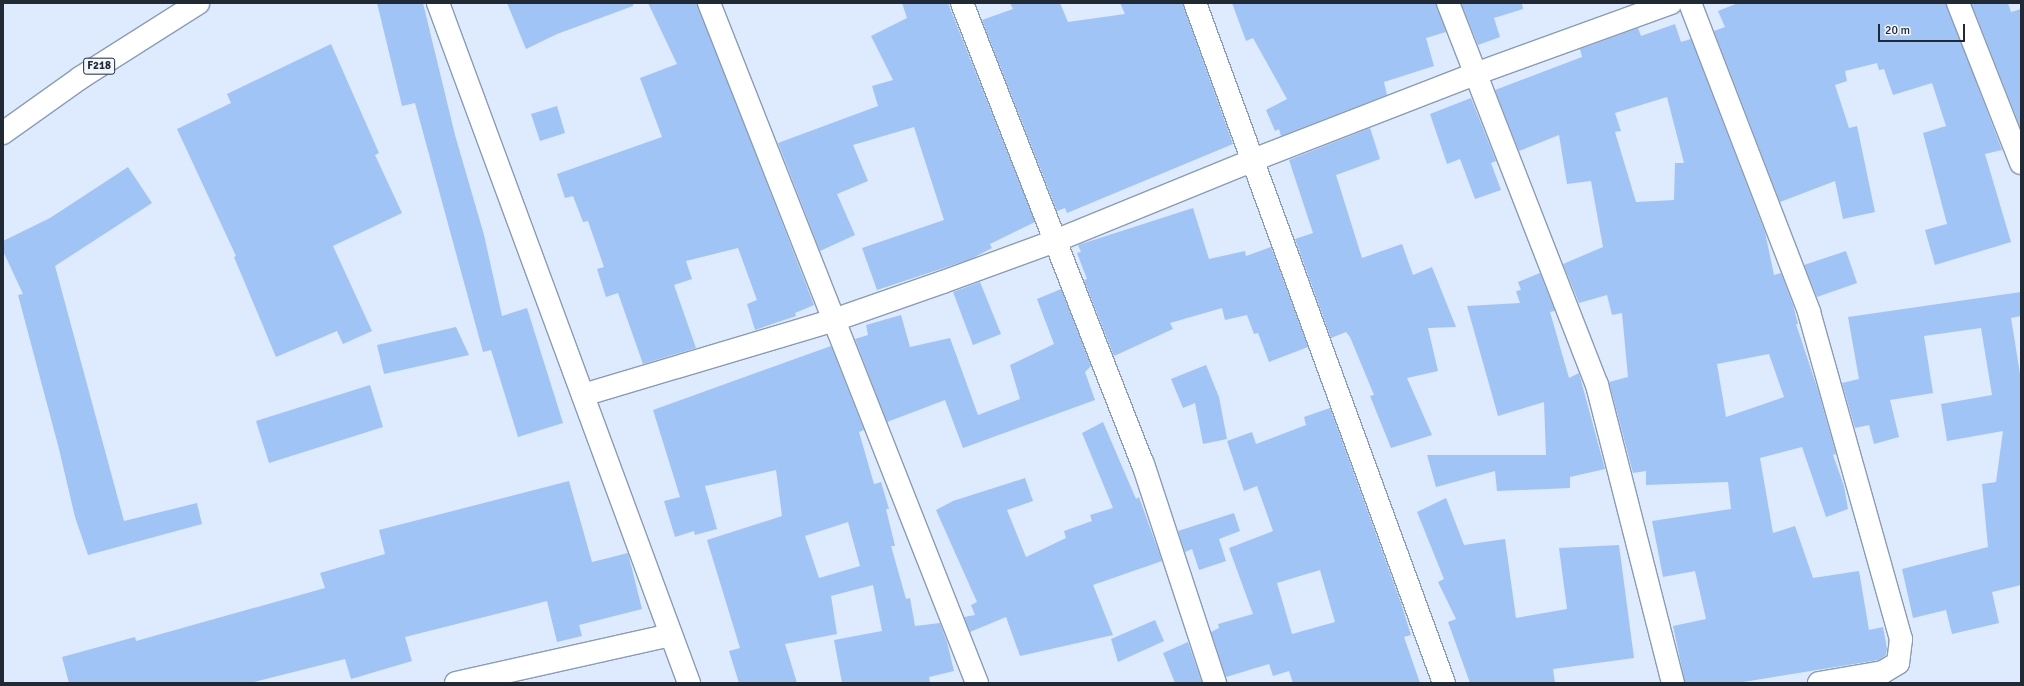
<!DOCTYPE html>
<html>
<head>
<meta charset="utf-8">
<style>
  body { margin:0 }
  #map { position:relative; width:2024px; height:686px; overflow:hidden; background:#deeafd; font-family:Signika,sans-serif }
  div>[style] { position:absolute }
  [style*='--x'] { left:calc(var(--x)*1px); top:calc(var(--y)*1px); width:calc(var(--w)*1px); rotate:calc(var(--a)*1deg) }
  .building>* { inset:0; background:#a1c4f7 }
  .roads { filter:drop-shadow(1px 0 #899cb8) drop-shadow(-1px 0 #899cb8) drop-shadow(0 1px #899cb8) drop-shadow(0 -1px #899cb8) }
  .street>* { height:22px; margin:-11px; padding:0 11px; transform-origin:11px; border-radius:11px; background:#fff }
  .primary>* { height:22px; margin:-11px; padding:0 11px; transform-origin:11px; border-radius:11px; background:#fff }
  span { translate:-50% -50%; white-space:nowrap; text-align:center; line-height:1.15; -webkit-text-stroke:4px #f2f7fd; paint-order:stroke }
  .shield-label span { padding:1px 3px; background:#f2f7fd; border:1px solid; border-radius:3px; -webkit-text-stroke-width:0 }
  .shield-label { font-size:11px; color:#212934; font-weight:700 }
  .frame { position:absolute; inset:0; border:4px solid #212934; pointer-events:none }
  .scale { position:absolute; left:1878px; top:24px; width:87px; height:18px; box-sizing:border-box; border:2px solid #212934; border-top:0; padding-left:5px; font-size:12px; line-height:14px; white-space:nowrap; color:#212934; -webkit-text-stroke:3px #f2f7fd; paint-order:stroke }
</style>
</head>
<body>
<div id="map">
  <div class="building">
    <i style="clip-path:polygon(377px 3px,423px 3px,455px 135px,484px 235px,502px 316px,527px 308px,563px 423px,518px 437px,491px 350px,483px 352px,415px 103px,402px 106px)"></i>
    <i style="clip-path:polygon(507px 3px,633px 3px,633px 6px,557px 34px,526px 49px)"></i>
    <i style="clip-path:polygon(648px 3px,697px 3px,814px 305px,795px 313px,796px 316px,755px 330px,747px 304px,757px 300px,738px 248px,686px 261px,692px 279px,674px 285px,696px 348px,643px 364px,618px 293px,606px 297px,597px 269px,604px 267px,588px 221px,583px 222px,573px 196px,565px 198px,557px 174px,662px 137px,640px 78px,677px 64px)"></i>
    <i style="clip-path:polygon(902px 3px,948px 3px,1035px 222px,990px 244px,992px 248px,971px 259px,877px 290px,862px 248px,944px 220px,914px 127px,853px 145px,868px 181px,837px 194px,855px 235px,820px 251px,778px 143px,878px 106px,872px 86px,893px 80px,871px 36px,907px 18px)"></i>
    <i style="clip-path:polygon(1010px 3px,1060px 3px,1068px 22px,1125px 14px,1120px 3px,1182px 3px,1233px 144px,1067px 213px,1065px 208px,1057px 211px,982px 20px,1013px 9px)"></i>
    <i style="clip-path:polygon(1232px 3px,1436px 3px,1446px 32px,1426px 38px,1434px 66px,1384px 82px,1387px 95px,1281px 136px,1279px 129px,1275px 131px,1266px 110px,1287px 99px,1253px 38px,1246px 41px)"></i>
    <i style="clip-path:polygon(1461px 3px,1522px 3px,1523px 9px,1494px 18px,1500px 37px,1478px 45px)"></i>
    <i style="clip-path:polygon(1738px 3px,1946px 3px,2002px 150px,1985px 154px,2011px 242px,1935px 265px,1925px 230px,1947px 224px,1923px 133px,1946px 126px,1932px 83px,1893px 95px,1884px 69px,1879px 70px,1877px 63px,1845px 71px,1847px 81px,1835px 85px,1849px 128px,1857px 126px,1875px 212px,1843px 219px,1835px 181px,1780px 202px,1714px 31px,1725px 27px,1718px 11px)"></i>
    <i style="clip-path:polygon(1971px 3px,2008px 3px,2011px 12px,2021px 9px,2021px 129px)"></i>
    <i style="clip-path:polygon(evenodd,1675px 24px,1681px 42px,1691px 39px,1765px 232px,1774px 275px,1781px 273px,1793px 305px,1798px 324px,1796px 324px,1818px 390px,1836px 454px,1833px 455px,1844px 486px,1848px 509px,1826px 517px,1802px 447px,1760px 458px,1773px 533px,1795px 526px,1813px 578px,1859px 571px,1869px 630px,1883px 627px,1887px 649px,1886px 655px,1879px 660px,1737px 683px,1685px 683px,1673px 626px,1706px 619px,1695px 571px,1663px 577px,1652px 521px,1731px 509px,1728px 482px,1646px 485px,1646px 471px,1633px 473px,1609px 382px,1628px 377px,1622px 313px,1612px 315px,1607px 295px,1579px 303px,1563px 264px,1603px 247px,1591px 181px,1567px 184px,1559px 135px,1519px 151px,1495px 90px,1582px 57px,1580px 49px,1638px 28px,1641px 36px,1675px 24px,1667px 97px,1684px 163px,1675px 163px,1674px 200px,1636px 202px,1615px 132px,1621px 131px,1615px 113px,1667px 97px,1675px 24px,1769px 354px,1784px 397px,1726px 417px,1717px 364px,1769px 354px)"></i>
    <i style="clip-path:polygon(331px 44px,379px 153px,375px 155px,402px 213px,333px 246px,372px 331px,343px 344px,337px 331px,276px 357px,234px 257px,236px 256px,177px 129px,231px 103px,227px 94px)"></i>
    <i style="clip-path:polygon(1471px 98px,1496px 161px,1491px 163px,1501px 190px,1475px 199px,1460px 159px,1447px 164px,1430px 114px)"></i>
    <i style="clip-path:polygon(557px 106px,565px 133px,540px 141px,531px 114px)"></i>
    <i style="clip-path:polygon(1370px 128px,1380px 159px,1336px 175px,1362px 258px,1402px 244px,1413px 275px,1432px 267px,1456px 327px,1428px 328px,1438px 371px,1407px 378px,1432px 435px,1391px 448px,1370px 396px,1374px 395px,1350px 337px,1346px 332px,1331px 338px,1295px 239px,1313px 233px,1289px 160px)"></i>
    <i style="clip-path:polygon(128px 167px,152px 203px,55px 266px,124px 521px,197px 503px,202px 524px,88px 555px,75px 517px,59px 449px,18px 295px,23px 294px,3px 251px,3px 241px,50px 218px)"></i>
    <i style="clip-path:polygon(1193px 208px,1209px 259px,1245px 251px,1246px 256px,1271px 247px,1308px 347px,1269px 362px,1258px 333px,1254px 334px,1247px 315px,1225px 320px,1222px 308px,1170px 323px,1173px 329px,1114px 356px,1084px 280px,1087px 279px,1077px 253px,1081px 252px,1078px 245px)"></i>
    <i style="clip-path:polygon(1846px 251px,1857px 283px,1817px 297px,1804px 265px)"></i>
    <i style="clip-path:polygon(1540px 273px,1555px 311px,1550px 312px,1569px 378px,1579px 373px,1605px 469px,1570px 477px,1570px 488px,1497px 491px,1495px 471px,1436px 487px,1427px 455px,1546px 455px,1544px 402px,1498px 416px,1467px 306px,1520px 303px,1516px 291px,1521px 290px,1518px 282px)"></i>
    <i style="clip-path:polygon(980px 282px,1001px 334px,973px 345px,953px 292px)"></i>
    <i style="clip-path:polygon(1061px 289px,1091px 366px,1085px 372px,1095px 400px,963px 448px,945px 400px,887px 422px,855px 339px,868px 335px,866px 325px,901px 315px,910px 347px,950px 338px,978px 415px,1020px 399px,1010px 365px,1054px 344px,1037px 299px)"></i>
    <i style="clip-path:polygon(2021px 292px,2021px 316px,2011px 318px,2021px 380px,2021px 585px,1992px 592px,1999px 623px,1952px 634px,1946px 610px,1913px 618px,1902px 569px,1988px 547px,1982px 484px,1996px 482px,2003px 431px,1947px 441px,1941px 404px,1992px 395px,1981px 328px,1924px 336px,1933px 393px,1890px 400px,1899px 437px,1874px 444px,1869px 425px,1855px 428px,1842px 383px,1859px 379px,1848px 317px)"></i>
    <i style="clip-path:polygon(456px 327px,469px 355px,384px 374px,377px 345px)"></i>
    <i style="clip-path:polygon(evenodd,831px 346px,864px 430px,859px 432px,874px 484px,881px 482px,889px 509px,886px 509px,895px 546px,891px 546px,906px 599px,910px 598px,915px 626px,940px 623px,947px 642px,954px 671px,929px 677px,930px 683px,842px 683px,834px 640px,882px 631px,873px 585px,831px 596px,837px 634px,785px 644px,797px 683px,739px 683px,729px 651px,740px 648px,707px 540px,782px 516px,776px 470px,705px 486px,717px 529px,695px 535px,694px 531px,675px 537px,664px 501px,680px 497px,653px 410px,831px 346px,848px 522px,860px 566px,819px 578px,805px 536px,848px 522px)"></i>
    <i style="clip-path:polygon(1206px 365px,1219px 397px,1227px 439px,1203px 444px,1195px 403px,1183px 408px,1171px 379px)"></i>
    <i style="clip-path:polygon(370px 385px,383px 427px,269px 463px,256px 421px)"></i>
    <i style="clip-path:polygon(evenodd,1330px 408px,1401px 603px,1411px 635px,1404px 637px,1420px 683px,1293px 683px,1289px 671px,1273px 676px,1269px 664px,1226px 677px,1211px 632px,1219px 628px,1218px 624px,1253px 614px,1229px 548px,1273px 531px,1257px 486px,1244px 491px,1227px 441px,1252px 432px,1256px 444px,1306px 425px,1304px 417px,1330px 408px,1320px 570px,1335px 622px,1292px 634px,1277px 583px,1320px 570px)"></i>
    <i style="clip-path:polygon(1103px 422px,1136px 499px,1139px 497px,1162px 561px,1093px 585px,1113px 635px,1020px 656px,1006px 617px,970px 632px,964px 617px,975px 615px,971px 605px,977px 602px,936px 510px,953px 501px,1025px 478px,1033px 501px,1007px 510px,1026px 557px,1066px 538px,1064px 531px,1092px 521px,1090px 515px,1113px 508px,1082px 433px)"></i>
    <i style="clip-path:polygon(569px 481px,592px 562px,628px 553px,642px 609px,579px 625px,582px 636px,557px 642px,547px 601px,405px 637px,412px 661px,351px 679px,345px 659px,250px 683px,69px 683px,62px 657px,135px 637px,136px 641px,325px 588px,320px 573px,385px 554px,379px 530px)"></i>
    <i style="clip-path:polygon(1446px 498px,1464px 545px,1505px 539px,1516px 618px,1567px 609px,1559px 548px,1619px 545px,1634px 658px,1553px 669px,1555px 683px,1470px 683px,1448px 622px,1456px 619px,1438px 582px,1444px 579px,1417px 512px)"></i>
    <i style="clip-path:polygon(1234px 513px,1240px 531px,1219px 539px,1226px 561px,1199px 570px,1192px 549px,1185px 552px,1178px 531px)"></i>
    <i style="clip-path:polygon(1155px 620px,1164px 641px,1118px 662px,1111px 639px)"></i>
    <i style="clip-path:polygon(1188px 642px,1202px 683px,1175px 683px,1163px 653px)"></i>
  </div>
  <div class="roads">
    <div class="street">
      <i style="--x:438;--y:3;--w:725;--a:69.74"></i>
      <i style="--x:709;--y:3;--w:731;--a:68.49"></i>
      <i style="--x:962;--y:3;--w:495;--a:68.6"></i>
      <i style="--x:1143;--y:464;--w:231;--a:71.8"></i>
      <i style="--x:1195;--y:3;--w:724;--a:69.89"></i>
      <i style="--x:1448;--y:3;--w:410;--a:68.7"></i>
      <i style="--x:1597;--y:385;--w:308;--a:75.7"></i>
      <i style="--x:1690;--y:3;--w:331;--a:68.9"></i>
      <i style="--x:1809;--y:312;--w:340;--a:74.3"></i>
      <i style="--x:1901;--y:639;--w:24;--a:97"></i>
      <i style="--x:1898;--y:663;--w:17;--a:149"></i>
      <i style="--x:1883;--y:672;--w:65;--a:170.2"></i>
      <i style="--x:1958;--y:3;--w:172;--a:68.5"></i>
      <i style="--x:583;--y:395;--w:262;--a:-16.6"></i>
      <i style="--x:834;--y:320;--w:115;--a:-19.2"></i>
      <i style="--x:943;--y:282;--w:119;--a:-20.1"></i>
      <i style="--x:1055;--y:241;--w:214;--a:-22.2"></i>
      <i style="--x:1253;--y:160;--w:238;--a:-21.2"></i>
      <i style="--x:1475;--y:74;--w:208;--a:-19.9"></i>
      <i style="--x:456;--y:683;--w:220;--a:-12.6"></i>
    </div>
    <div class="primary">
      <i style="--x:3;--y:133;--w:95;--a:-35.5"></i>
      <i style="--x:80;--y:78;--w:140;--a:-32.4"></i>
    </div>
  </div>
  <div class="shield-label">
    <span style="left:99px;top:66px">F218</span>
  </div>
  <div class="frame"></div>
  <div class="scale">20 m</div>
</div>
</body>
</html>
